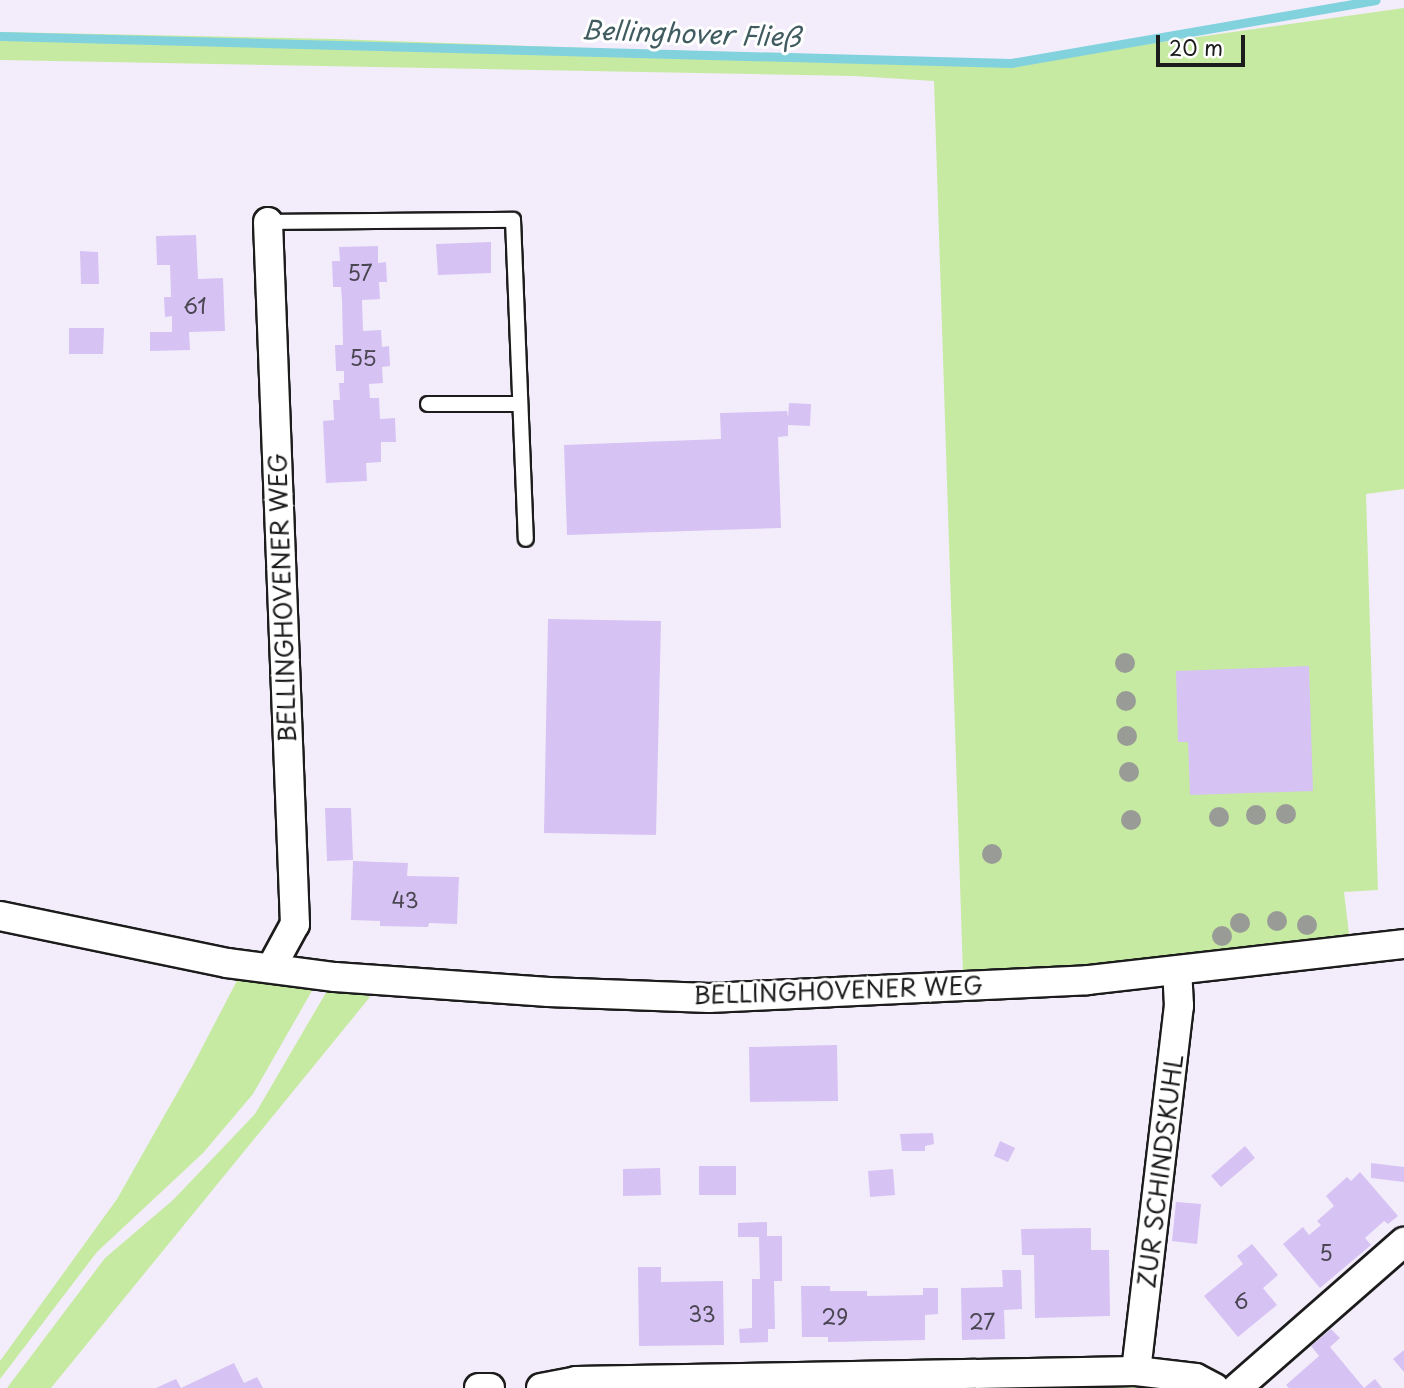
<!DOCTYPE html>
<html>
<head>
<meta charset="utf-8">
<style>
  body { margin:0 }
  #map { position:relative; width:1404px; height:1388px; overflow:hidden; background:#f3edfb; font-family:"Playpen Sans",sans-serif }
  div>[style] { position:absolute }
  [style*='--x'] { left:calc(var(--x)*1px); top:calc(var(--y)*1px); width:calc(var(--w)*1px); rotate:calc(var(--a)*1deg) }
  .green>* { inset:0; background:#c7eaa3 }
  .stream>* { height:9px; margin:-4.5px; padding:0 4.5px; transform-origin:4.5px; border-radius:4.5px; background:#82d2de }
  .building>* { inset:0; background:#d6c2f3 }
  .roads { filter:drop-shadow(2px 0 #1c1c1c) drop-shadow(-2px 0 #1c1c1c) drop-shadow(0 2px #1c1c1c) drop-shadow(0 -2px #1c1c1c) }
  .lane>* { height:14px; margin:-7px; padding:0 7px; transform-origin:7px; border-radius:7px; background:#fff }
  .street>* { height:28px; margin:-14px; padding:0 14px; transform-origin:14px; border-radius:14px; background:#fff }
  .trees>* { width:20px; height:20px; margin:-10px; border-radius:50%; background:#999c96 }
  span { translate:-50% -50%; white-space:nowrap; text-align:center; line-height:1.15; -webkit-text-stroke:6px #fff; paint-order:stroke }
  .number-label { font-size:21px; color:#4a4652 }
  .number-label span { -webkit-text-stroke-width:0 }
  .street-label { font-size:24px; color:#1c1c1c }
  .water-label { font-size:26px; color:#405c60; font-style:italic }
  .scale { position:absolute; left:1156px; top:35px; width:89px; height:32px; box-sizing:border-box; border:4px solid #1c1c1c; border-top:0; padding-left:9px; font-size:21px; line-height:24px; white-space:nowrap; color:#1c1c1c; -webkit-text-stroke:5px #fff; paint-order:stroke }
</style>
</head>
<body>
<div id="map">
  <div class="green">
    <i style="clip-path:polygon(1404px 8px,1404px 489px,1366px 494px,1378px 890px,1344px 892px,1350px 942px,963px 976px,934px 81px,854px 76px,0 60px,0 32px,335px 39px,1029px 64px,1091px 52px)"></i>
    <i style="clip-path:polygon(241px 973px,317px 982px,253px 1094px,203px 1153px,97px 1252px,0 1379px,0 1361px,117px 1199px,193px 1065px)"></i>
    <i style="clip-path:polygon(331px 984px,370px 997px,51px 1388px,7px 1388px,105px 1258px,173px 1200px,255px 1114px)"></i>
    <i style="clip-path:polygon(1065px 1382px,1162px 1382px,1190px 1388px,1057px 1388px)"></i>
  </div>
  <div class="stream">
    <i style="--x:0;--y:36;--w:1011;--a:1.53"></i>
    <i style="--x:1011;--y:63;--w:370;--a:-9.8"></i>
  </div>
  <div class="building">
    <i style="clip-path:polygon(196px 235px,198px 279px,223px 278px,225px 331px,189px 332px,190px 350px,150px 351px,150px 332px,172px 332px,172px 316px,165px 317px,164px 297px,171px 297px,170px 265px,157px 265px,156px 236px)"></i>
    <i style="clip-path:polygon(491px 242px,491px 273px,438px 275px,436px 244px)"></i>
    <i style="clip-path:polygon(378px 246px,378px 263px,386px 262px,387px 282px,379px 282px,380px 299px,362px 300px,363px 331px,381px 330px,382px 347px,389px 346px,390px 366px,382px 367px,383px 383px,369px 384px,370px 398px,379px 398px,380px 419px,395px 418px,396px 442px,381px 442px,381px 462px,366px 463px,367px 481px,326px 483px,323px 421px,334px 420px,333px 400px,340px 400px,339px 383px,344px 383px,344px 371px,336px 371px,335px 345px,343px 345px,342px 301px,341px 287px,333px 287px,332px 261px,340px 261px,339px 247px)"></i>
    <i style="clip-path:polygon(80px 251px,98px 252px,99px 284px,81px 284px)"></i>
    <i style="clip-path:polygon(69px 328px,104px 328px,103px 354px,69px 354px)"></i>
    <i style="clip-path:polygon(789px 403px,811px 404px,810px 426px,788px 425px,788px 436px,778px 437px,781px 528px,567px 535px,564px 445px,721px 439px,720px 413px,787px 411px,788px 418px)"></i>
    <i style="clip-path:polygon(548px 619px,661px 621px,656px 835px,544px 833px)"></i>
    <i style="clip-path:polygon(1309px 666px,1313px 791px,1190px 795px,1188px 742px,1178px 742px,1176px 671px)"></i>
    <i style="clip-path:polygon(325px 808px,351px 808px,353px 860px,327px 861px)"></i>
    <i style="clip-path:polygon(353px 861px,408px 863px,407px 876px,459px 877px,457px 924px,429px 923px,428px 927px,380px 926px,380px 921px,351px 920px)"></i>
    <i style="clip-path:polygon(837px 1045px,838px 1101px,750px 1102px,749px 1047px)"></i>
    <i style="clip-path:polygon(933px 1133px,934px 1144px,925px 1146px,925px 1151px,902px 1151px,900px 1134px)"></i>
    <i style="clip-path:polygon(1000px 1141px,1015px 1148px,1008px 1162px,994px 1156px)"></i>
    <i style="clip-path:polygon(1245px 1146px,1255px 1158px,1221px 1187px,1211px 1176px)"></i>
    <i style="clip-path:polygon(1371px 1163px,1404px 1167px,1404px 1182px,1371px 1178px)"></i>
    <i style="clip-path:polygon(699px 1166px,736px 1166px,736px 1195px,699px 1195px)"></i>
    <i style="clip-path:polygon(660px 1168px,661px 1195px,623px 1196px,623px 1169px)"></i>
    <i style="clip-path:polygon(893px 1169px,895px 1195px,870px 1197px,868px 1171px)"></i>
    <i style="clip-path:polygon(1360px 1172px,1398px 1216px,1388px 1224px,1384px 1221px,1365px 1238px,1371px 1245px,1320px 1288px,1283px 1244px,1303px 1227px,1309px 1235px,1321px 1225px,1317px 1221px,1334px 1206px,1326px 1196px,1347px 1177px,1351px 1181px)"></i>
    <i style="clip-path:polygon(1176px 1202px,1201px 1204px,1197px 1244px,1172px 1241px)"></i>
    <i style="clip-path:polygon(767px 1222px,767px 1236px,782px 1236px,782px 1281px,774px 1281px,775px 1329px,768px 1329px,768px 1342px,740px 1343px,739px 1329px,752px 1328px,752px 1279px,760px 1279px,759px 1237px,738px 1237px,738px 1223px)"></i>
    <i style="clip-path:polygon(1091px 1228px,1091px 1250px,1109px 1250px,1110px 1316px,1035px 1318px,1034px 1255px,1022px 1255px,1021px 1229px)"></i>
    <i style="clip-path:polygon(1252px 1244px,1278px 1275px,1263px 1288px,1277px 1305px,1238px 1337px,1204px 1296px,1243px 1264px,1237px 1256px)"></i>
    <i style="clip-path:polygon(638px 1267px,661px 1267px,661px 1282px,723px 1281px,724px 1345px,639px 1346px)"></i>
    <i style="clip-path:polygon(1002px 1270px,1021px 1270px,1022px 1309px,1004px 1310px,1005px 1339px,962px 1340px,961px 1288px,1003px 1287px)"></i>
    <i style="clip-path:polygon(801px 1286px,830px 1286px,830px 1291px,867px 1291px,867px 1296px,923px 1295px,923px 1288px,938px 1288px,938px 1314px,925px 1315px,925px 1340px,828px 1342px,828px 1337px,802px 1337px)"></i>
    <i style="clip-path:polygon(1331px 1329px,1340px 1338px,1330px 1347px,1364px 1388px,1375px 1379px,1382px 1388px,1289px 1388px,1286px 1385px,1319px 1356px,1311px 1346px)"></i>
    <i style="clip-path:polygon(1404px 1350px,1404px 1372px,1393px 1359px)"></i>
    <i style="clip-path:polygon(234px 1363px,244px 1383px,257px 1377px,263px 1388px,181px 1388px)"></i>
    <i style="clip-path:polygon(176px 1379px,181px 1388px,156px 1388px)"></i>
  </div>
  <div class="roads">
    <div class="lane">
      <i style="--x:268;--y:222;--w:245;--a:-0.5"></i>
      <i style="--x:513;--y:220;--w:319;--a:87.7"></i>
      <i style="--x:428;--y:404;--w:92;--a:0"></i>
    </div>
    <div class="street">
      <i style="--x:268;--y:222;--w:703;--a:87.8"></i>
      <i style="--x:295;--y:924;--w:50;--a:118.6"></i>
      <i style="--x:0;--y:916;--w:232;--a:11.7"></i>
      <i style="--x:227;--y:963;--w:109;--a:7.4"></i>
      <i style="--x:335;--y:977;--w:214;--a:4"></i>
      <i style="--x:548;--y:992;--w:161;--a:2.1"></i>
      <i style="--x:709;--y:998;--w:379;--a:-2.7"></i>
      <i style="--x:1088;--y:980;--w:318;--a:-6.5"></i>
      <i style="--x:1136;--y:1371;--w:368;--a:-83.3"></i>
      <i style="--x:1179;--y:1006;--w:34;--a:-93"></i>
      <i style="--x:479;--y:1388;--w:11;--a:0"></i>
      <i style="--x:541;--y:1388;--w:36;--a:-11"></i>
      <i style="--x:576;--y:1381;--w:560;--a:-1.02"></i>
      <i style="--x:1136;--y:1371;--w:60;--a:6.7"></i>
      <i style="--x:1196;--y:1378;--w:21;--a:28"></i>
      <i style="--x:1237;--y:1388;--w:222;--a:-41.2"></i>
    </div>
  </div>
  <div class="trees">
    <i style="left:1125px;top:663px"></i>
    <i style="left:1126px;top:701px"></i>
    <i style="left:1127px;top:736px"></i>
    <i style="left:1129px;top:772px"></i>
    <i style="left:1286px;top:814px"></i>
    <i style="left:1256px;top:815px"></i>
    <i style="left:1219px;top:817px"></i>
    <i style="left:1131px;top:820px"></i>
    <i style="left:992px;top:854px"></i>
    <i style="left:1277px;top:921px"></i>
    <i style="left:1240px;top:923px"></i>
    <i style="left:1307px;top:925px"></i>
    <i style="left:1222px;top:936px"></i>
  </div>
  <div class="number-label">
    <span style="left:360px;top:272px">57</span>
    <span style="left:195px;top:305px">61</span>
    <span style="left:363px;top:357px">55</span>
    <span style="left:405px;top:899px">43</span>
    <span style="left:1326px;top:1252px">5</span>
    <span style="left:1241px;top:1300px">6</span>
    <span style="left:702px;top:1313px">33</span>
    <span style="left:835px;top:1316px">29</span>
    <span style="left:982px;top:1321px">27</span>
  </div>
  <div class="street-label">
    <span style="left:282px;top:598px;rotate:-92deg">BELLINGHOVENER WEG</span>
    <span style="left:838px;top:990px;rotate:-2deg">BELLINGHOVENER WEG</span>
    <span style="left:1160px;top:1171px;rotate:-83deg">ZUR SCHINDSKUHL</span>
  </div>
  <div class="water-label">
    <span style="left:691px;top:33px;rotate:2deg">Bellinghover Fließ</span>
  </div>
  <div class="scale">20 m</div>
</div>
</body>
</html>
